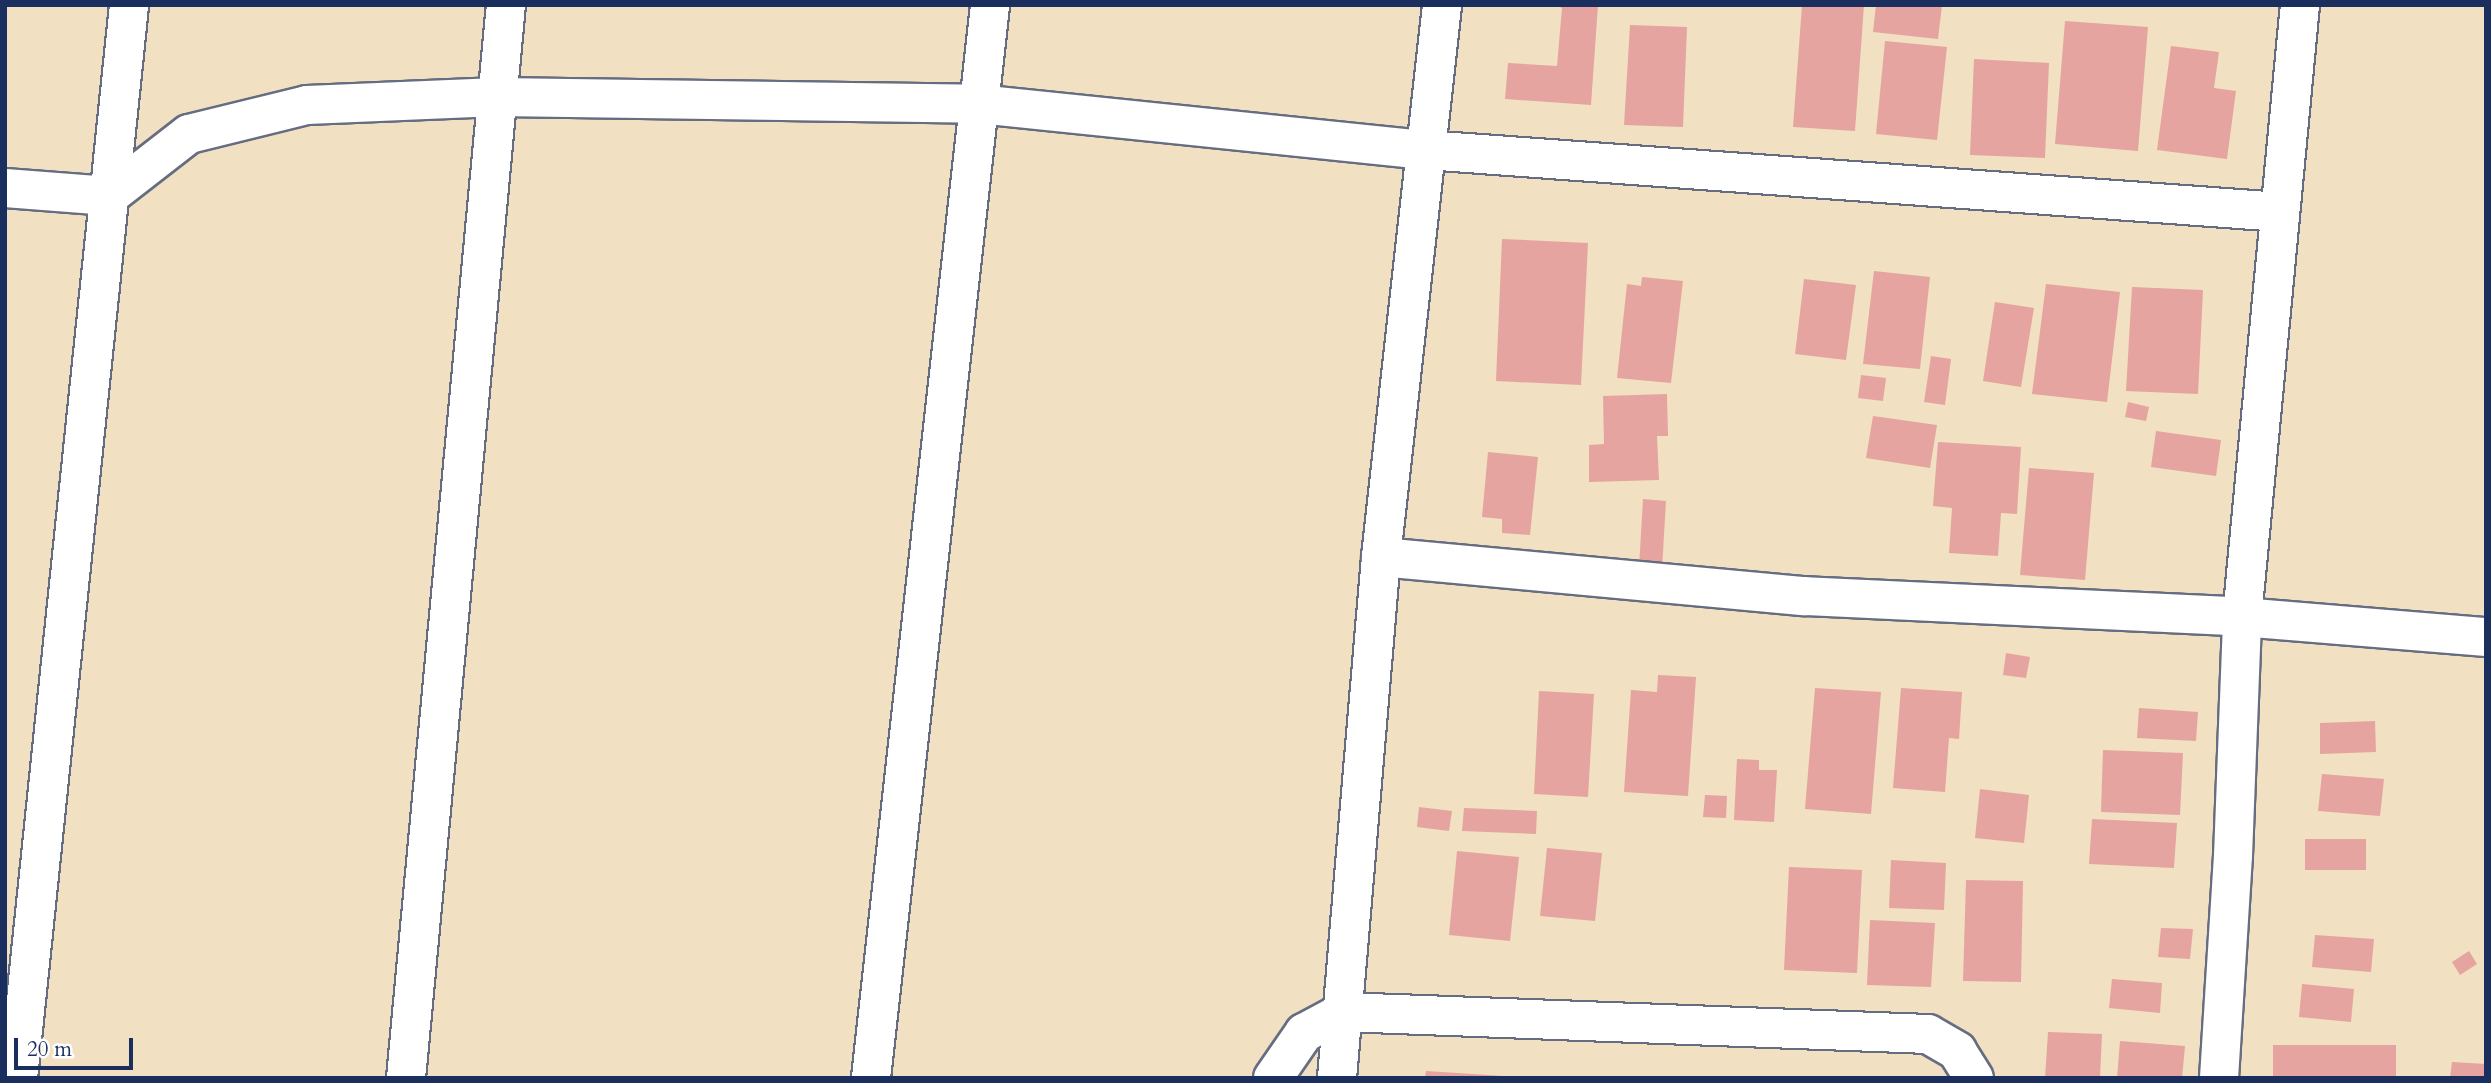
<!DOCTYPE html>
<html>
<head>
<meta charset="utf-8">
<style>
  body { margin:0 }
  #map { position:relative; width:2491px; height:1083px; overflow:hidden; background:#f1e0c1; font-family:Cardo,serif }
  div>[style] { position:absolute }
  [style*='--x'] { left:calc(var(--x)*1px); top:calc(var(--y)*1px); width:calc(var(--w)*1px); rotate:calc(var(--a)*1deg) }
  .building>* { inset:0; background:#e5a49f }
  .roads { filter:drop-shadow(2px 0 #666d81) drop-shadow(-2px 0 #666d81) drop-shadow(0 2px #666d81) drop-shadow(0 -2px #666d81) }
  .minor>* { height:38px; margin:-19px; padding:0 19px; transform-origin:19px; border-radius:19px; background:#fff }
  span { translate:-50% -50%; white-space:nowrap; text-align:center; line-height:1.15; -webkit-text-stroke:5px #fff; paint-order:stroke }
  .frame { position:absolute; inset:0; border:7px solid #1b2f5e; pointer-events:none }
  .scale { position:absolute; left:14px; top:1038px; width:119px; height:32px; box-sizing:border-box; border:4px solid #1b2f5e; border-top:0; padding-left:9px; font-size:21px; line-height:24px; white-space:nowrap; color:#1b2f5e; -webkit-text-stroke:5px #fff; paint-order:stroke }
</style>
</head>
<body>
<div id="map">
  <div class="building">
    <i style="clip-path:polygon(1556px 5px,1598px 5px,1591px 105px,1505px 99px,1508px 63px,1557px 66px,1562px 8px)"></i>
    <i style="clip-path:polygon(1802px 5px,1864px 5px,1855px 131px,1793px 127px)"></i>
    <i style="clip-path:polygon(1876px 5px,1942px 5px,1938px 39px,1873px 32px)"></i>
    <i style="clip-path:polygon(2065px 21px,2148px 27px,2138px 151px,2055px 144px)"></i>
    <i style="clip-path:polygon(1630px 25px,1687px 27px,1683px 127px,1624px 125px)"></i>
    <i style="clip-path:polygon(1885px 41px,1947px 47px,1937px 140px,1876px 134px)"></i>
    <i style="clip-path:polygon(2171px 46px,2219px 52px,2214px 88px,2236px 91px,2227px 159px,2157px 150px)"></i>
    <i style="clip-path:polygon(1974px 59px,2049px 63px,2045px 158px,1970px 155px)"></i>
    <i style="clip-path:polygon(1502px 239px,1588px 243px,1581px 385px,1496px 381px)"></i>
    <i style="clip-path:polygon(1874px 271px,1930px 277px,1920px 369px,1863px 364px)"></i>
    <i style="clip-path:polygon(1642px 277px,1683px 281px,1671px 383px,1617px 378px,1627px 284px,1641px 286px)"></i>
    <i style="clip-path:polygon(1804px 279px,1856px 285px,1846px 360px,1795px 354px)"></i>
    <i style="clip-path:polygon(2046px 284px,2120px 292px,2107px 402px,2032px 394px)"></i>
    <i style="clip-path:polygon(2132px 287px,2203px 290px,2198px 394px,2126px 391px)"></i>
    <i style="clip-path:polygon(1995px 302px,2034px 308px,2021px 387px,1983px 381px)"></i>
    <i style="clip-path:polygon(1931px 356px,1951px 359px,1945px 405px,1924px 402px)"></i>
    <i style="clip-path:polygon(1861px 375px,1886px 378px,1883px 401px,1858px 398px)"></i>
    <i style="clip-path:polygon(1667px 394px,1668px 436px,1657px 436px,1659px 480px,1589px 482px,1589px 445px,1604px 444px,1603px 396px)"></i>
    <i style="clip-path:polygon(2128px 402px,2149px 407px,2146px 421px,2125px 417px)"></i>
    <i style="clip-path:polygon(1873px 416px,1937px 425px,1930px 468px,1866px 458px)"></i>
    <i style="clip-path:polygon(2156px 431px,2221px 440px,2216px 476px,2151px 467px)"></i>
    <i style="clip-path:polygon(1938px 442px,2021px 447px,2017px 514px,2001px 513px,1998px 556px,1949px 553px,1952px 508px,1933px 506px)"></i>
    <i style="clip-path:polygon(1488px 452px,1538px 457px,1530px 535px,1502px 533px,1502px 519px,1482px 517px)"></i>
    <i style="clip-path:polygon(2029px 468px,2094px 473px,2085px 580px,2020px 575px)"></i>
    <i style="clip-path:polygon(1643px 499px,1666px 501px,1662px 569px,1639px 568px)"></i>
    <i style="clip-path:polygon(2006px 653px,2030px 657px,2026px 678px,2003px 675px)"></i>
    <i style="clip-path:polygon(1658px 675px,1696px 677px,1688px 796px,1624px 792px,1631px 690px,1657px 692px)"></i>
    <i style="clip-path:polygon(1815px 688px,1881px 692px,1871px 814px,1805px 809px)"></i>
    <i style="clip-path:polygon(1901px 688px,1962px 692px,1959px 739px,1949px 738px,1945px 792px,1893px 788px)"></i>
    <i style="clip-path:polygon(1539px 691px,1594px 694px,1588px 797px,1534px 794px)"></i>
    <i style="clip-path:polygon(2139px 708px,2198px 712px,2196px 741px,2137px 738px)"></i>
    <i style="clip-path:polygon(2375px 721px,2376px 752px,2320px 754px,2320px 723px)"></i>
    <i style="clip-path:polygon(2103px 750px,2183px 753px,2180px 815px,2101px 812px)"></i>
    <i style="clip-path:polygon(1737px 759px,1759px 760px,1759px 770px,1777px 770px,1774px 822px,1734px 820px)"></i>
    <i style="clip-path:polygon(2322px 774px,2384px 779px,2380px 816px,2318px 811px)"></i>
    <i style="clip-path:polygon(1980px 789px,2029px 795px,2024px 843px,1975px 838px)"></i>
    <i style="clip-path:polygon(1705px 795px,1727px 796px,1726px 818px,1703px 817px)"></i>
    <i style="clip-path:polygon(1419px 807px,1452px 811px,1449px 831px,1417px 827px)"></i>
    <i style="clip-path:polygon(1464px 808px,1537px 811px,1536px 834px,1462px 831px)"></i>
    <i style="clip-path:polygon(2092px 819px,2177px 823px,2174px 868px,2089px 864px)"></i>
    <i style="clip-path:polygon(2305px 839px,2366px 839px,2366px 870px,2305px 870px)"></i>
    <i style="clip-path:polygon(1547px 848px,1602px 853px,1595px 921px,1540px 916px)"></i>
    <i style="clip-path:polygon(1457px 851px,1519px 857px,1510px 941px,1449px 935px)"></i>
    <i style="clip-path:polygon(1891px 860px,1946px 863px,1944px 910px,1889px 908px)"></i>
    <i style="clip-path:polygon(1789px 867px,1862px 870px,1857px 973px,1784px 970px)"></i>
    <i style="clip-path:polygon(1966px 880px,2023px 881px,2021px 982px,1963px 981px)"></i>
    <i style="clip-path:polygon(1870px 920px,1935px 923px,1931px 987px,1867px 985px)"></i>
    <i style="clip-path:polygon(2161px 928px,2193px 929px,2190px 959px,2158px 957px)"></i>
    <i style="clip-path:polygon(2315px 935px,2374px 939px,2371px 972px,2312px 967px)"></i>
    <i style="clip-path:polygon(2469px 951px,2477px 964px,2460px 975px,2452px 962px)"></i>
    <i style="clip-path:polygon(2112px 979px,2162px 983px,2160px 1013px,2109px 1008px)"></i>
    <i style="clip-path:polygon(2302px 984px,2354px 989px,2351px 1022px,2299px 1017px)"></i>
    <i style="clip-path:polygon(2048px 1032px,2102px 1034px,2100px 1078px,2045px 1078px)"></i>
    <i style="clip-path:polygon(2120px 1041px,2185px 1046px,2182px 1078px,2117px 1078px)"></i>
    <i style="clip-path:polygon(2273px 1045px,2396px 1045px,2396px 1078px,2273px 1078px)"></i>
    <i style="clip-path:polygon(2452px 1062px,2486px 1064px,2486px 1078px,2450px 1078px)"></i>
    <i style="clip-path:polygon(1426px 1071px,1504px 1076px,1504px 1078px,1425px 1078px)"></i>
  </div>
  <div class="roads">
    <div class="minor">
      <i style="--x:5;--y:188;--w:104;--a:4.4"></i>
      <i style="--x:109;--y:196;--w:101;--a:-37.8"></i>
      <i style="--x:189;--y:134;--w:122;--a:-13.8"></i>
      <i style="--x:307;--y:105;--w:191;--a:-2.4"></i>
      <i style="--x:498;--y:97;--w:481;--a:0.8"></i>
      <i style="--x:979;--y:104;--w:449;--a:5.9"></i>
      <i style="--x:1426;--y:150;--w:856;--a:4.15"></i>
      <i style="--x:1381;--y:557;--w:425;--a:5.3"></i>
      <i style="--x:1804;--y:596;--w:439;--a:2.7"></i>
      <i style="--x:2242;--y:617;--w:245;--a:4.7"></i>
      <i style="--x:18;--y:1078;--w:1079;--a:-84.09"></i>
      <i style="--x:406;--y:1078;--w:1078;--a:-84.68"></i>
      <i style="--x:871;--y:1078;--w:1080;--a:-83.67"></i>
      <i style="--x:1273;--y:1078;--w:55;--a:-55.4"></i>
      <i style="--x:1304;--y:1033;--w:44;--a:-28.3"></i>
      <i style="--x:1343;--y:1012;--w:585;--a:2.15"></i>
      <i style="--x:1928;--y:1034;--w:34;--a:30"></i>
      <i style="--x:1957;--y:1051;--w:32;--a:58"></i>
      <i style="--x:1337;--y:1078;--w:523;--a:-85.17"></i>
      <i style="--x:1381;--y:557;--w:555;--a:-83.69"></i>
      <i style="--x:2219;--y:1078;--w:222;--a:-86.4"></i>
      <i style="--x:2233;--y:856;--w:239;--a:-87.8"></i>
      <i style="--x:2242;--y:617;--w:615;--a:-84.59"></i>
    </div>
  </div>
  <div class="frame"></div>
  <div class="scale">20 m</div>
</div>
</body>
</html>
